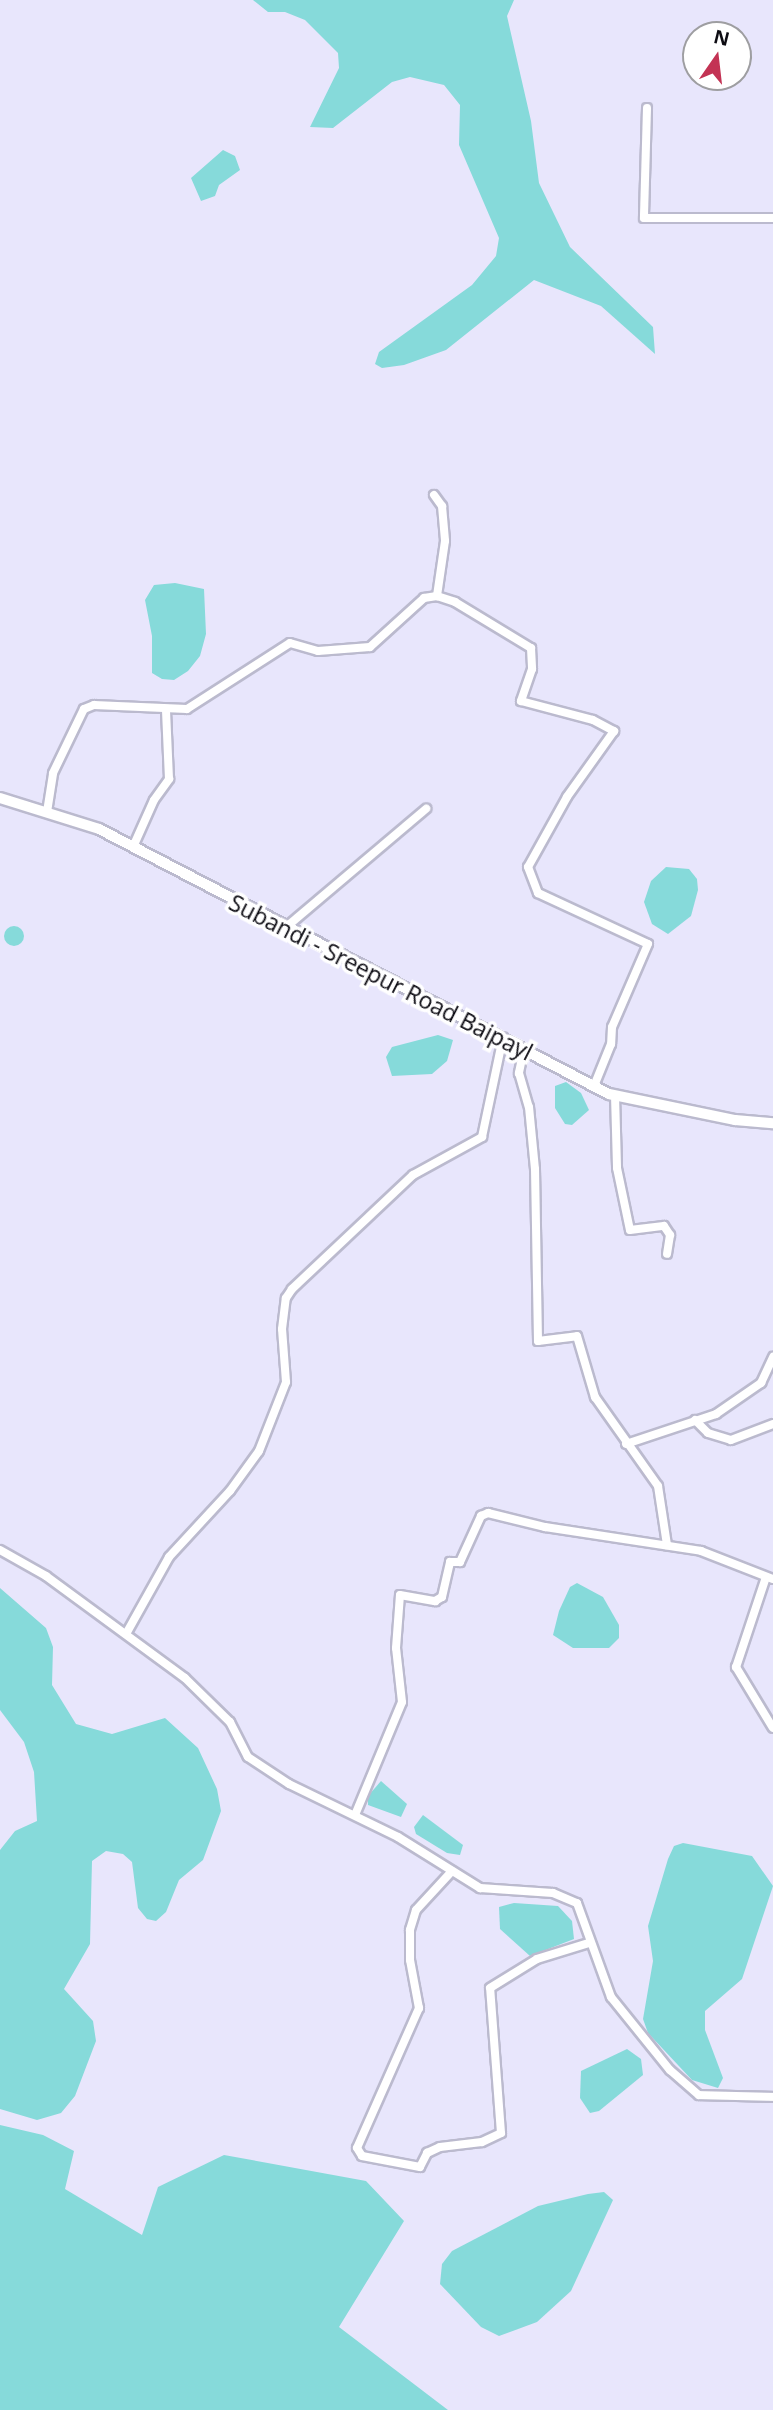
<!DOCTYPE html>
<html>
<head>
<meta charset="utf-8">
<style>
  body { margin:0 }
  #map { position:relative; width:773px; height:2410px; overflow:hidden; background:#e8e6fc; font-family:"Open Sans",sans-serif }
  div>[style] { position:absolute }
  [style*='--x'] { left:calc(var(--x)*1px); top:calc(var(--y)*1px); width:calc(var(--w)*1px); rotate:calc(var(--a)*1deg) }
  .water>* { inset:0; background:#86dada }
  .round { border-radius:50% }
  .roads { filter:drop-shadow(2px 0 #bbbace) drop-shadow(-2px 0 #bbbace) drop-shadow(0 2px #bbbace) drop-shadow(0 -2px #bbbace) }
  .street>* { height:8px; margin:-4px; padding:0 4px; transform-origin:4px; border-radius:4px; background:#fff }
  .secondary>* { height:10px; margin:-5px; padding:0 5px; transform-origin:5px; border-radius:5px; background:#fff }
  span { translate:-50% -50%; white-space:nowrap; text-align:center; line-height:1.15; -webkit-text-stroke:7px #fff; paint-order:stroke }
  .street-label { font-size:23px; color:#0d0c13 }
  .north { position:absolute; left:682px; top:21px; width:70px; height:70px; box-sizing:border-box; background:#fff; border:2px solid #9e9ea1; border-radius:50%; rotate:14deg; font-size:19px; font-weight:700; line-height:28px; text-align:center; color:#0d0c13 }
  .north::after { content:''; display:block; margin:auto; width:24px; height:32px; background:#c33354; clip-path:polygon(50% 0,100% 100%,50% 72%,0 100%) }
</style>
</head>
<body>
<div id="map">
  <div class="water">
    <i style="clip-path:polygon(253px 0,514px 0,507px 16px,531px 121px,539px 183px,570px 247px,653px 327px,655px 354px,601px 306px,534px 280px,446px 350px,404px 365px,382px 368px,375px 364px,379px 352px,472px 285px,496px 256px,499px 238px,459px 145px,460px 105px,444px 85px,410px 77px,392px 82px,333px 128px,310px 127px,339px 68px,338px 53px,305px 20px,285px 12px,268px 12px)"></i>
    <i style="clip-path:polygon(223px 150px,235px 156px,240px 170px,219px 185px,215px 196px,201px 201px,191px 178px)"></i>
    <i style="clip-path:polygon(175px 583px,204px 589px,206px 634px,200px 656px,188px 671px,174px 680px,162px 679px,152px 673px,152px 636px,145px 600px,154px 585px)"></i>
    <i style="clip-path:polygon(666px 867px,689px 869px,697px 879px,698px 890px,691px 916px,668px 934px,652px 924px,644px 902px,651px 881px)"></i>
    <i class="round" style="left:4px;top:926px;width:20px;height:20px"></i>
    <i style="clip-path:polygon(438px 1035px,453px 1040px,447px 1061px,432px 1074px,392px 1076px,386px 1057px,392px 1047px)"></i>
    <i style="clip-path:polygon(566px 1082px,581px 1093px,589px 1110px,572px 1125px,565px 1124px,555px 1108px,555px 1086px)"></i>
    <i style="clip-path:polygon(577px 1583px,603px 1597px,619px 1625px,619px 1638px,609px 1648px,573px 1648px,553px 1635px,559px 1611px,570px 1587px)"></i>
    <i style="clip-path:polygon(0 1588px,46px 1628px,53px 1647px,52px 1685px,76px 1724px,112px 1734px,165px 1718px,198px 1748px,217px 1789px,221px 1811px,203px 1860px,179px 1880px,166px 1912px,156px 1921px,147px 1919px,138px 1908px,132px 1862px,123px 1854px,106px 1851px,92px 1861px,90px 1944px,64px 1989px,93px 2021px,96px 2041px,75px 2096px,61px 2113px,37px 2120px,0 2109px,0 1850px,15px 1831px,37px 1821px,34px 1772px,24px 1742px,0 1710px)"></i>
    <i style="clip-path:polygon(381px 1781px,407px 1804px,401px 1817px,368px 1805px,368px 1796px)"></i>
    <i style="clip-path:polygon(423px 1815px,463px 1845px,460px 1855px,447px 1853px,416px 1834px,414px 1827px)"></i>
    <i style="clip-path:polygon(683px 1843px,752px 1856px,773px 1886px,742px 1979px,705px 2011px,705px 2030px,723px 2078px,718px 2088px,692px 2080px,648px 2033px,643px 2019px,653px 1961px,648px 1926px,668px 1859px,674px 1846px)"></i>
    <i style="clip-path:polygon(514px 1903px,558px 1906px,572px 1921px,574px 1939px,530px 1956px,500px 1929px,499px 1907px)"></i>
    <i style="clip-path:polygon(627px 2049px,641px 2059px,643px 2075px,599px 2111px,590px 2113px,580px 2098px,581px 2071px)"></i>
    <i style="clip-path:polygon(0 2125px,43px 2135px,74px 2151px,65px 2189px,142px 2235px,158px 2187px,224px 2155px,366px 2181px,404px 2221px,339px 2327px,448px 2410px,0 2410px)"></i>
    <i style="clip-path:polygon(588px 2194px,604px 2192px,613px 2200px,571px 2291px,537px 2322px,499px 2336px,481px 2327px,440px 2284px,442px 2264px,452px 2251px,538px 2206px)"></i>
  </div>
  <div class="roads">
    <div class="street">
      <i style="--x:647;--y:108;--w:110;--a:91.6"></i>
      <i style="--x:644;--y:218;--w:129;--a:0"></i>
      <i style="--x:434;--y:495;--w:14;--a:54"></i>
      <i style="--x:442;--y:506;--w:35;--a:85"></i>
      <i style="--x:445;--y:541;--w:56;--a:98.3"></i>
      <i style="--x:47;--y:812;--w:39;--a:-81"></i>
      <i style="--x:53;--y:773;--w:71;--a:-64.2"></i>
      <i style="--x:84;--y:709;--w:11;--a:-22"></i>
      <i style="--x:94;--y:705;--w:93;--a:2.5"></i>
      <i style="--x:187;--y:709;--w:122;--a:-32.7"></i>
      <i style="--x:290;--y:643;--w:29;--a:16"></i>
      <i style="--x:318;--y:651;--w:52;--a:-4.4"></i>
      <i style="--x:370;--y:647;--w:73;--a:-42.2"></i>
      <i style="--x:424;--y:598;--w:13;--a:-9"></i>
      <i style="--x:437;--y:596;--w:19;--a:18"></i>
      <i style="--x:455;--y:602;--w:89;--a:31.2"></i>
      <i style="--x:531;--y:648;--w:21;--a:87"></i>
      <i style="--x:532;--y:669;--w:34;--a:109"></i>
      <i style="--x:521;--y:701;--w:74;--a:14.8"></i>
      <i style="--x:593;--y:720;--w:24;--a:28"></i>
      <i style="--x:614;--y:731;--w:81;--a:125.5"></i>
      <i style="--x:567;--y:797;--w:80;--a:119.1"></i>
      <i style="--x:528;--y:867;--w:28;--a:69"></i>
      <i style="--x:538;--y:893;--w:121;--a:24.9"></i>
      <i style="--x:648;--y:944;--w:90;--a:113.4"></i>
      <i style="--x:612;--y:1027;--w:17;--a:93"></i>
      <i style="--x:611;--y:1044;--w:45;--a:112"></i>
      <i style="--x:133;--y:847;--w:51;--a:-65.9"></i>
      <i style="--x:154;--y:800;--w:26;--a:-54"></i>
      <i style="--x:169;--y:779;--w:70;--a:-92.5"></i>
      <i style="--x:285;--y:928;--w:185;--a:-40.2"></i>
      <i style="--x:524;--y:1049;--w:25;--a:102"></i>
      <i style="--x:519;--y:1073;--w:35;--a:74"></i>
      <i style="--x:529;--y:1107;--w:62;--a:84.5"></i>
      <i style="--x:535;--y:1169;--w:172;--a:89"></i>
      <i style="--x:538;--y:1341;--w:39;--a:-7"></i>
      <i style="--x:577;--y:1336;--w:64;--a:73.6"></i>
      <i style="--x:595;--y:1397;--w:109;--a:54.7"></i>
      <i style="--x:658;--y:1486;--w:60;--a:81.3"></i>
      <i style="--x:615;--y:1095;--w:73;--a:88.4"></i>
      <i style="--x:617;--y:1168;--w:63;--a:78.2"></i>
      <i style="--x:630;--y:1230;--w:34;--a:-7"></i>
      <i style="--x:664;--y:1226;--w:11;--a:56"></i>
      <i style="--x:670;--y:1235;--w:19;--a:99"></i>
      <i style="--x:695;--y:1420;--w:18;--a:45"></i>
      <i style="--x:708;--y:1433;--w:24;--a:17"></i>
      <i style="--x:731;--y:1440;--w:45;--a:-20.9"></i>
      <i style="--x:626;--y:1444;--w:95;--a:-18.4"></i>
      <i style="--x:716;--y:1414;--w:55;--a:-34.6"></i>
      <i style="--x:761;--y:1383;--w:29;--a:-65"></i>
      <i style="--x:0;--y:1550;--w:53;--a:29.5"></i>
      <i style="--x:46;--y:1576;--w:172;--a:36.3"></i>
      <i style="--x:185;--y:1678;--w:63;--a:44.4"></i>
      <i style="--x:230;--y:1722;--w:39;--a:63"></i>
      <i style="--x:248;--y:1757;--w:49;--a:33.4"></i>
      <i style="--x:289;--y:1784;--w:121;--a:25.9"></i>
      <i style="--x:398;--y:1837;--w:97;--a:31.9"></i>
      <i style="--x:480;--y:1888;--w:73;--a:3.9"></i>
      <i style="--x:553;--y:1893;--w:26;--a:23"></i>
      <i style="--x:577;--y:1903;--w:100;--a:70.1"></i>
      <i style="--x:611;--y:1997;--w:94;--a:51.1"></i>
      <i style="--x:670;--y:2070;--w:38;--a:41"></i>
      <i style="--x:699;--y:2095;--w:74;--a:1.5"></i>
      <i style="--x:766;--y:1577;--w:95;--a:108.4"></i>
      <i style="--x:736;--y:1667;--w:71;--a:58.8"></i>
      <i style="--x:126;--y:1634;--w:88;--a:-60.8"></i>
      <i style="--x:169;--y:1557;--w:90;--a:-47.3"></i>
      <i style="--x:230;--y:1491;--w:49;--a:-54.1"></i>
      <i style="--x:259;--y:1451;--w:74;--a:-68.6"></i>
      <i style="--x:286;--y:1382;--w:53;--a:-94.3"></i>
      <i style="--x:282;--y:1329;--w:31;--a:-83"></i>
      <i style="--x:286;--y:1298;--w:11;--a:-56"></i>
      <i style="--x:292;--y:1289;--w:166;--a:-43.3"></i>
      <i style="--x:413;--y:1175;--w:79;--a:-28.8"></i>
      <i style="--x:482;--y:1137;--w:102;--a:-78.1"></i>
      <i style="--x:355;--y:1815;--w:122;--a:-67.4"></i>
      <i style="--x:402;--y:1702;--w:54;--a:-96.3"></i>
      <i style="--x:396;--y:1648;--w:53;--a:-85.7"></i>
      <i style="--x:400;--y:1595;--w:36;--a:10"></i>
      <i style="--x:435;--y:1601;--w:8;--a:-30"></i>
      <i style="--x:442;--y:1597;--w:36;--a:-77"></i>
      <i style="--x:450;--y:1562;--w:10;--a:0"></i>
      <i style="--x:460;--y:1562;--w:51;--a:-65.5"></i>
      <i style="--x:481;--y:1516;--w:8;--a:-23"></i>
      <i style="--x:488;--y:1513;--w:59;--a:13.8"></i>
      <i style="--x:545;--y:1527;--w:158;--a:8.7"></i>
      <i style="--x:701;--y:1551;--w:77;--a:21.3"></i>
      <i style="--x:452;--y:1871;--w:53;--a:132.7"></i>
      <i style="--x:416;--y:1910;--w:21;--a:107"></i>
      <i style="--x:410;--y:1930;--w:30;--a:90"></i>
      <i style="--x:410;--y:1960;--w:49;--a:79.4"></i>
      <i style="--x:419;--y:2008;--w:153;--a:113.9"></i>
      <i style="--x:357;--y:2148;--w:9;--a:58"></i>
      <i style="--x:362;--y:2156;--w:59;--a:10.7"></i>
      <i style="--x:420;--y:2167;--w:16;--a:-63"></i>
      <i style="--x:427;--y:2153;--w:14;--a:-25"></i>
      <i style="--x:440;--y:2147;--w:42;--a:-6.8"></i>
      <i style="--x:482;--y:2142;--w:21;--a:-25"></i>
      <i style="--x:501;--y:2133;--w:145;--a:-94.3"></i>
      <i style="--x:490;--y:1988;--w:55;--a:-31.7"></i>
      <i style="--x:537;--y:1959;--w:54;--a:-17.1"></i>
    </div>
    <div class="secondary">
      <i style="--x:0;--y:798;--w:104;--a:17.4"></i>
      <i style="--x:99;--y:829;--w:575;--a:27.46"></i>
      <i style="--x:609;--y:1094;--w:129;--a:11.7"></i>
      <i style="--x:735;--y:1120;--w:38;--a:5"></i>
    </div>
  </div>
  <div class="street-label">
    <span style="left:381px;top:977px;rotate:27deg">Subandi - Sreepur Road Baipayl</span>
  </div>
  <div class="north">N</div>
</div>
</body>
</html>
